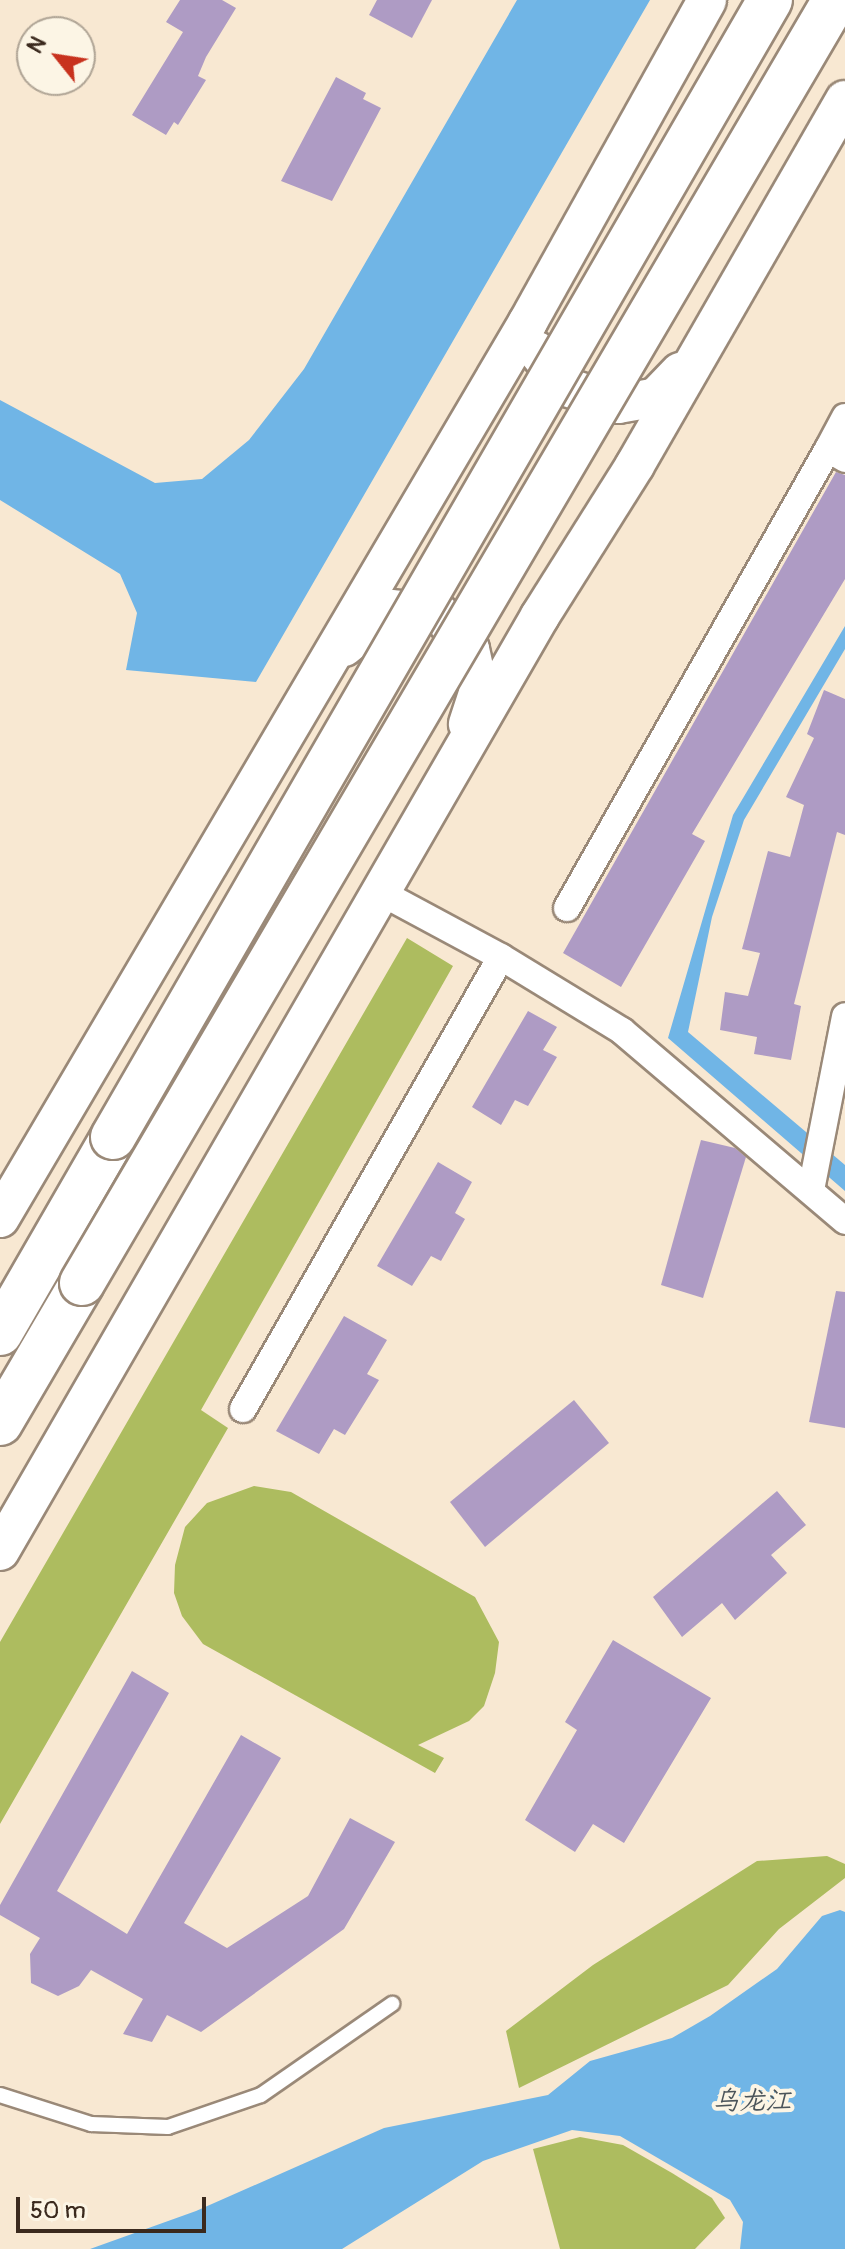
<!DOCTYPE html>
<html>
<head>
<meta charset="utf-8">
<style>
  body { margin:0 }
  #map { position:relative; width:845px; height:2249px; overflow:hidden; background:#f8e8d2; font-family:Pangolin,"LXGW WenKai TC",sans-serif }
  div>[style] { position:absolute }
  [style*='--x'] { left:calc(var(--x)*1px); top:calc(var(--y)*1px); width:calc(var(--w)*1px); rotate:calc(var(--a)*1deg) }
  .green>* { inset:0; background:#adbc5f }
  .water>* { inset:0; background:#70b5e6 }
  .building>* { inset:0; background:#ae9bc4 }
  .roads { filter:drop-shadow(2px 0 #9a8978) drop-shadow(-2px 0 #9a8978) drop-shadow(0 2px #9a8978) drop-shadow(0 -2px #9a8978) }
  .service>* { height:14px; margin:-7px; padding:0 7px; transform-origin:7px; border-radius:7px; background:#fff }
  .minor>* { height:26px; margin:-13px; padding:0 13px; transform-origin:13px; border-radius:13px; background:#fff }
  .secondary>* { height:38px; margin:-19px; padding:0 19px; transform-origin:19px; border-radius:19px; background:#fff }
  .trunk>* { height:44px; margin:-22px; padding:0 22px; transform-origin:22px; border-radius:22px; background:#fff }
  .bridges { filter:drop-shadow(2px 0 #9a8978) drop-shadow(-2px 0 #9a8978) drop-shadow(0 2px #9a8978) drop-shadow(0 -2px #9a8978) }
  .trunk-bridge>* { height:44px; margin:-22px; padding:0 22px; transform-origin:22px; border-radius:22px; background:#fff }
  span { translate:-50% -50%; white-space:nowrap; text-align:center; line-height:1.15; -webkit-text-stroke:8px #fcf5e5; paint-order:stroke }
  .water-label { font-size:26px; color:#4b545a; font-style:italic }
  .north { position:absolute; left:16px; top:16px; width:80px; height:80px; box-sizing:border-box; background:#fcf5e5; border:2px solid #afa495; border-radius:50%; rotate:300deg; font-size:22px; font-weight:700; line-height:32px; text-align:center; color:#3b2a1e }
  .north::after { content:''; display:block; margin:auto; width:28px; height:36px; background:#c8321e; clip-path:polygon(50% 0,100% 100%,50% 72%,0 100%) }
  .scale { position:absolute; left:16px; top:2197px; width:190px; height:36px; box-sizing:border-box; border:4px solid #3b2a1e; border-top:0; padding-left:10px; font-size:24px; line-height:28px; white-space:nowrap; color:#3b2a1e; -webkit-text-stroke:6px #fcf5e5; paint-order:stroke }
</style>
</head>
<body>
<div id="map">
  <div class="green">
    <i style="clip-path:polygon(407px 938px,453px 966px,201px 1410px,228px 1428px,0 1824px,0 1642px)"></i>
    <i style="clip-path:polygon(254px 1486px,291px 1492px,475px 1597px,499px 1642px,495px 1673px,484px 1706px,469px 1721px,418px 1745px,444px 1758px,435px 1773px,203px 1644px,182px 1616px,174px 1593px,175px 1565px,185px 1527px,207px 1503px)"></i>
    <i style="clip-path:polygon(827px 1856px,845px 1864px,845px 1878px,779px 1929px,728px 1985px,519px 2088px,506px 2031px,593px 1965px,757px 1861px)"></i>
    <i style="clip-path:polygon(580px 2137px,623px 2145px,672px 2173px,712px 2198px,725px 2218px,695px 2249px,560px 2249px,533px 2149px)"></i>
  </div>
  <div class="water">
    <i style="clip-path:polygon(517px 0,650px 0,256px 682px,126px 670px,137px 613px,120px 574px,0 500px,0 400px,155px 483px,202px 479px,249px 440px,304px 369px)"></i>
    <i style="clip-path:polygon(845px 626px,845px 649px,744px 820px,712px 917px,688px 1032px,845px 1165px,845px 1191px,668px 1038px,733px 815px)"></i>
    <i style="clip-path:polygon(840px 1910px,845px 1912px,845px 2249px,740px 2249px,743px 2222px,730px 2200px,620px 2136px,572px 2130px,483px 2161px,342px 2249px,90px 2249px,196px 2211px,384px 2128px,548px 2095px,590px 2061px,672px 2038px,710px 2016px,777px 1969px,822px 1916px)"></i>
  </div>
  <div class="building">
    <i style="clip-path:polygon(180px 0,222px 0,236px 8px,206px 57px,198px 76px,206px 80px,178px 125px,174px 122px,166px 135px,132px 115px,183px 32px,166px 22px)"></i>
    <i style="clip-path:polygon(377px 0,432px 0,412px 38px,369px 15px)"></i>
    <i style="clip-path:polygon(336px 77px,366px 93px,363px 99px,381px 108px,332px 201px,281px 181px)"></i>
    <i style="clip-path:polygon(836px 472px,845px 475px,845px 579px,692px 834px,705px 841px,621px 987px,563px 953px)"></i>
    <i style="clip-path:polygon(824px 690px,845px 699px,845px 835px,837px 832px,794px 1004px,801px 1006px,791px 1060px,754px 1054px,757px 1037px,720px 1030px,725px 992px,748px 996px,760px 953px,742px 949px,768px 851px,790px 857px,804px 805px,786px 797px,814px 738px,807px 734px)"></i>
    <i style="clip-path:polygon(528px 1011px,557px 1027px,543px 1050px,557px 1057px,528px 1106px,515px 1100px,501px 1125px,472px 1107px)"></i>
    <i style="clip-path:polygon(701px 1140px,735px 1148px,746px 1157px,703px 1298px,661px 1285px)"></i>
    <i style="clip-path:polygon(438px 1162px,472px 1182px,455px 1213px,465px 1219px,441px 1261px,431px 1256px,412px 1286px,377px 1266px)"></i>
    <i style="clip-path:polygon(836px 1291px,845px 1292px,845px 1428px,809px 1422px)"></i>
    <i style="clip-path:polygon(344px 1316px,387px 1340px,367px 1374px,379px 1380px,345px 1435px,334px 1429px,319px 1454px,276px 1431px)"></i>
    <i style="clip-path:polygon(574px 1400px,609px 1443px,485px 1547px,450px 1502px)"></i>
    <i style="clip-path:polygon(777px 1491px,806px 1525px,771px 1555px,787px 1573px,735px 1620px,722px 1603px,682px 1637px,653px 1597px)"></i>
    <i style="clip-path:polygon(613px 1640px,711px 1698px,624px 1843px,593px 1824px,575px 1852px,525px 1820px,577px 1730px,565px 1722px)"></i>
    <i style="clip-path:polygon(132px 1671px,169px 1693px,57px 1891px,127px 1934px,241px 1735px,281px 1758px,184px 1923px,227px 1948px,308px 1896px,350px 1818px,395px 1842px,344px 1929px,201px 2032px,167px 2015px,152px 2042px,123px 2034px,143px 1999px,91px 1970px,79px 1986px,58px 1996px,31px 1983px,30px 1954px,40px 1938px,0 1915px,0 1905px)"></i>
  </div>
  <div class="roads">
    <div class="service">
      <i style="--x:0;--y:2095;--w:96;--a:17.7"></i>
      <i style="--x:91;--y:2124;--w:77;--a:2.2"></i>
      <i style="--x:168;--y:2127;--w:98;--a:-19"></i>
      <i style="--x:261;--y:2095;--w:160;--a:-34.8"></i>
    </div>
    <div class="minor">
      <i style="--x:845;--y:417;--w:36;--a:118"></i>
      <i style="--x:828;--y:449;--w:20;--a:30"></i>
      <i style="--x:382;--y:893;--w:135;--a:28.3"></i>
      <i style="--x:501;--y:957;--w:142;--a:31.4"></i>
      <i style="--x:622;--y:1031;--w:293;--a:40.4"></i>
      <i style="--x:567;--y:908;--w:528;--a:-60.38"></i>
      <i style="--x:811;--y:1190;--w:177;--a:-78.9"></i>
      <i style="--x:243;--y:1409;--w:520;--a:-60.28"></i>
    </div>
    <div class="secondary">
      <i style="--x:537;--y:351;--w:46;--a:51.1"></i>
      <i style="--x:566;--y:387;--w:55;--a:18.1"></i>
      <i style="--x:618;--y:404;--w:39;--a:-10"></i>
      <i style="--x:656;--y:397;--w:35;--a:-46"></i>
      <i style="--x:344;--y:647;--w:60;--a:-39"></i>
      <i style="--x:391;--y:609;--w:49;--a:5.8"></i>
      <i style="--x:440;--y:614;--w:46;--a:49.4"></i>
      <i style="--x:470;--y:649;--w:42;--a:77.6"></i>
      <i style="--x:479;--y:690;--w:36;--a:108"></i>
      <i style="--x:0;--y:1218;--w:1040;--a:-59.49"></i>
      <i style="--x:528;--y:322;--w:368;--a:-60.9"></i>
      <i style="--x:0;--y:1551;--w:1080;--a:-59.99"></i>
      <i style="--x:540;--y:616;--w:178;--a:-57.8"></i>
      <i style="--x:635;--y:465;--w:421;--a:-60.1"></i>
    </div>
    <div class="trunk">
      <i style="--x:0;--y:1333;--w:226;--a:-60"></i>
      <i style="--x:0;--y:1423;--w:162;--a:-59.6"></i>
    </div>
  </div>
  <div class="bridges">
    <div class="trunk-bridge">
      <i style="--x:113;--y:1137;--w:1313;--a:-59.98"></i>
      <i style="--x:82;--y:1283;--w:1488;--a:-59.59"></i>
    </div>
  </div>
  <div class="water-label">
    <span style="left:752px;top:2102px">乌龙江</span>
  </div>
  <div class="north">N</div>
  <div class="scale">50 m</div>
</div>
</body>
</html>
